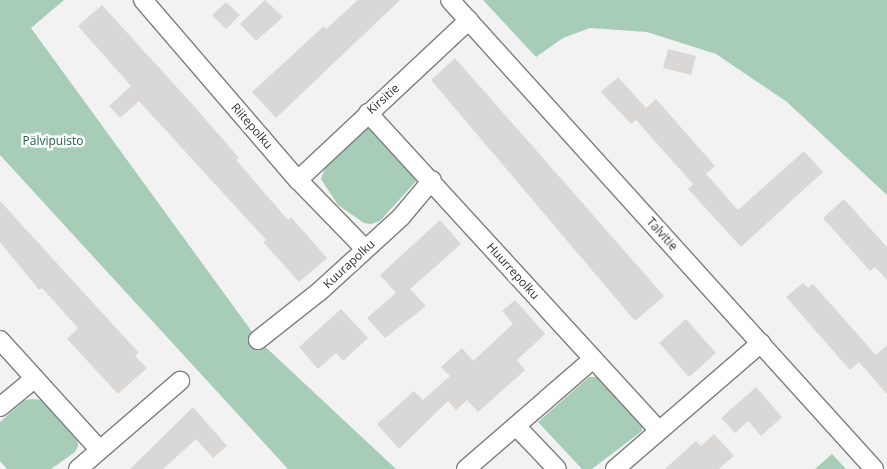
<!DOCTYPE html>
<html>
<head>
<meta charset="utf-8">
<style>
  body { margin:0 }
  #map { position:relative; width:887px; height:469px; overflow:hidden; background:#f2f2f3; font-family:"Open Sans",sans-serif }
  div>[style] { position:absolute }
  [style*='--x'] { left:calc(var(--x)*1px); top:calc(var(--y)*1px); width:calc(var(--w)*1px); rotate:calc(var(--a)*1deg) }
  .green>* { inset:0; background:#a7ccb8 }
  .building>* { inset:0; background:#d9d8d7 }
  .roads { filter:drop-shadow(1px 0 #7e7f80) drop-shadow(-1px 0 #7e7f80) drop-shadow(0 1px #7e7f80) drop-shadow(0 -1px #7e7f80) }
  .street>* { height:18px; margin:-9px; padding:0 9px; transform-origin:9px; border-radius:9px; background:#fff }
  span { translate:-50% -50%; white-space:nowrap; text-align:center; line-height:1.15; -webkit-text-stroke:5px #fff; paint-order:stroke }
  .street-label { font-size:12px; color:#323233 }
  .park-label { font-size:12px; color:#216145 }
</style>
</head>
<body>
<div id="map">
  <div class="green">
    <i style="clip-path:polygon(0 0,64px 0,31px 28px,258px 340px,396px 469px,288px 469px,0 155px)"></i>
    <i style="clip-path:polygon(483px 0,887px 0,887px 195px,787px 102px,716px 54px,647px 32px,590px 28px,563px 38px,536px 57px)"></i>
    <i style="clip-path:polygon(368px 126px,373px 127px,418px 179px,380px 221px,371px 224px,364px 223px,338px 205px,321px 179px,327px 162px)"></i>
    <i style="clip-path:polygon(589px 377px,597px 377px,642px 427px,642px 431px,592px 469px,582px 469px,538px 422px)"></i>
    <i style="clip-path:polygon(32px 399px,42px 400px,77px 435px,78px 446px,75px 452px,51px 469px,7px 469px,0 461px,0 422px,25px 400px)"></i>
    <i style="clip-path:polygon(832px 454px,846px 469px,815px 469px)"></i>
  </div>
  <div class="building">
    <i style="clip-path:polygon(265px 0,283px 17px,256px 41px,240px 24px)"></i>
    <i style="clip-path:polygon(358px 0,400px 0,276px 118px,252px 92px,324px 26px,326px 29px)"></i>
    <i style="clip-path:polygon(226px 2px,240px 15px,226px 29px,212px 15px)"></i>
    <i style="clip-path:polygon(102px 5px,193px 105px,239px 158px,236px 160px,288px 220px,291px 217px,327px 258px,299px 282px,263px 242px,266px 240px,139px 101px,120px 118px,109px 106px,131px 86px,78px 26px)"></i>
    <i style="clip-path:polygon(668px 49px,696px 56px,691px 75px,663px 68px)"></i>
    <i style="clip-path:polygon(455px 58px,664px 296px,635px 321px,431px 80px)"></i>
    <i style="clip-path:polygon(618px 77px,646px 108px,656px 99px,715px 166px,706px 174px,738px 210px,804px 151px,823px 172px,741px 247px,688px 189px,693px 184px,636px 120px,631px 124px,601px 92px)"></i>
    <i style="clip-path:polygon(844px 199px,887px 247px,887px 280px,875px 267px,870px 271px,823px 218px)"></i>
    <i style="clip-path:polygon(0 201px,139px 353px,135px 356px,147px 368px,118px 394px,67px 339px,78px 328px,42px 288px,39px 290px,0 242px)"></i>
    <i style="clip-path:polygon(440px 220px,461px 244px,410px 289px,426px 306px,385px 338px,367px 318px,396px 293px,380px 275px)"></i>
    <i style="clip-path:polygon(803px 283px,808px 288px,813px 284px,876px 355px,887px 345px,887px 394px,859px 362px,850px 370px,786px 297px)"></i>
    <i style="clip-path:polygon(515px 300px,545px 334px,517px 360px,525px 370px,478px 412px,467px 400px,456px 410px,448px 401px,399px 449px,377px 424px,414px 391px,423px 400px,450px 376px,441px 367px,462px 348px,473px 361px,513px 324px,502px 311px)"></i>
    <i style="clip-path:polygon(341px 309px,368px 338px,343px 361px,336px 353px,318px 369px,299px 347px)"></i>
    <i style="clip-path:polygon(686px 319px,716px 353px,689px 377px,659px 343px)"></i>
    <i style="clip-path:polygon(756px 387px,782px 417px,761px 436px,748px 421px,735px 433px,721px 418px)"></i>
    <i style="clip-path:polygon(193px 407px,227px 446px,213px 458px,196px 439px,163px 469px,130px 469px)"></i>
    <i style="clip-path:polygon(714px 434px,734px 456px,719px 469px,665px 469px,696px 441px,701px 446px)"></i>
  </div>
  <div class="roads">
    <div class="street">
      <i style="--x:143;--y:0;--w:238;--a:49.3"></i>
      <i style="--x:298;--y:180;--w:96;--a:45.8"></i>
      <i style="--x:450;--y:0;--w:632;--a:47.88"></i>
      <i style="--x:368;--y:113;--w:429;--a:47.5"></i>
      <i style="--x:298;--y:180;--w:234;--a:-43.1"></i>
      <i style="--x:0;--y:340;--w:147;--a:47.8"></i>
      <i style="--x:258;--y:340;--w:79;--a:-38.3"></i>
      <i style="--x:320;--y:291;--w:110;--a:-42.4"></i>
      <i style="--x:401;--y:217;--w:48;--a:-50"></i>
      <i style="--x:0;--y:407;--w:44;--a:-39.5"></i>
      <i style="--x:516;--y:426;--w:59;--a:46.4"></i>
      <i style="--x:78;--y:469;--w:135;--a:-40.8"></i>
      <i style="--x:466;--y:469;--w:168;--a:-40.9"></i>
      <i style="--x:615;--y:469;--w:193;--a:-40.8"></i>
    </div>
  </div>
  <div class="street-label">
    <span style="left:383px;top:99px;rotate:-42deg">Kirsitie</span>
    <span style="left:252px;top:126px;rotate:49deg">Riitepolku</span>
    <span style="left:662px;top:234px;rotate:48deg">Talvitie</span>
    <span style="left:349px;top:264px;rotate:-43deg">Kuurapolku</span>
    <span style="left:513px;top:271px;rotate:48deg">Huurrepolku</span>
  </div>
  <div class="park-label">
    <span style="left:53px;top:141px">Pälvipuisto</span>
  </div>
</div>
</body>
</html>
